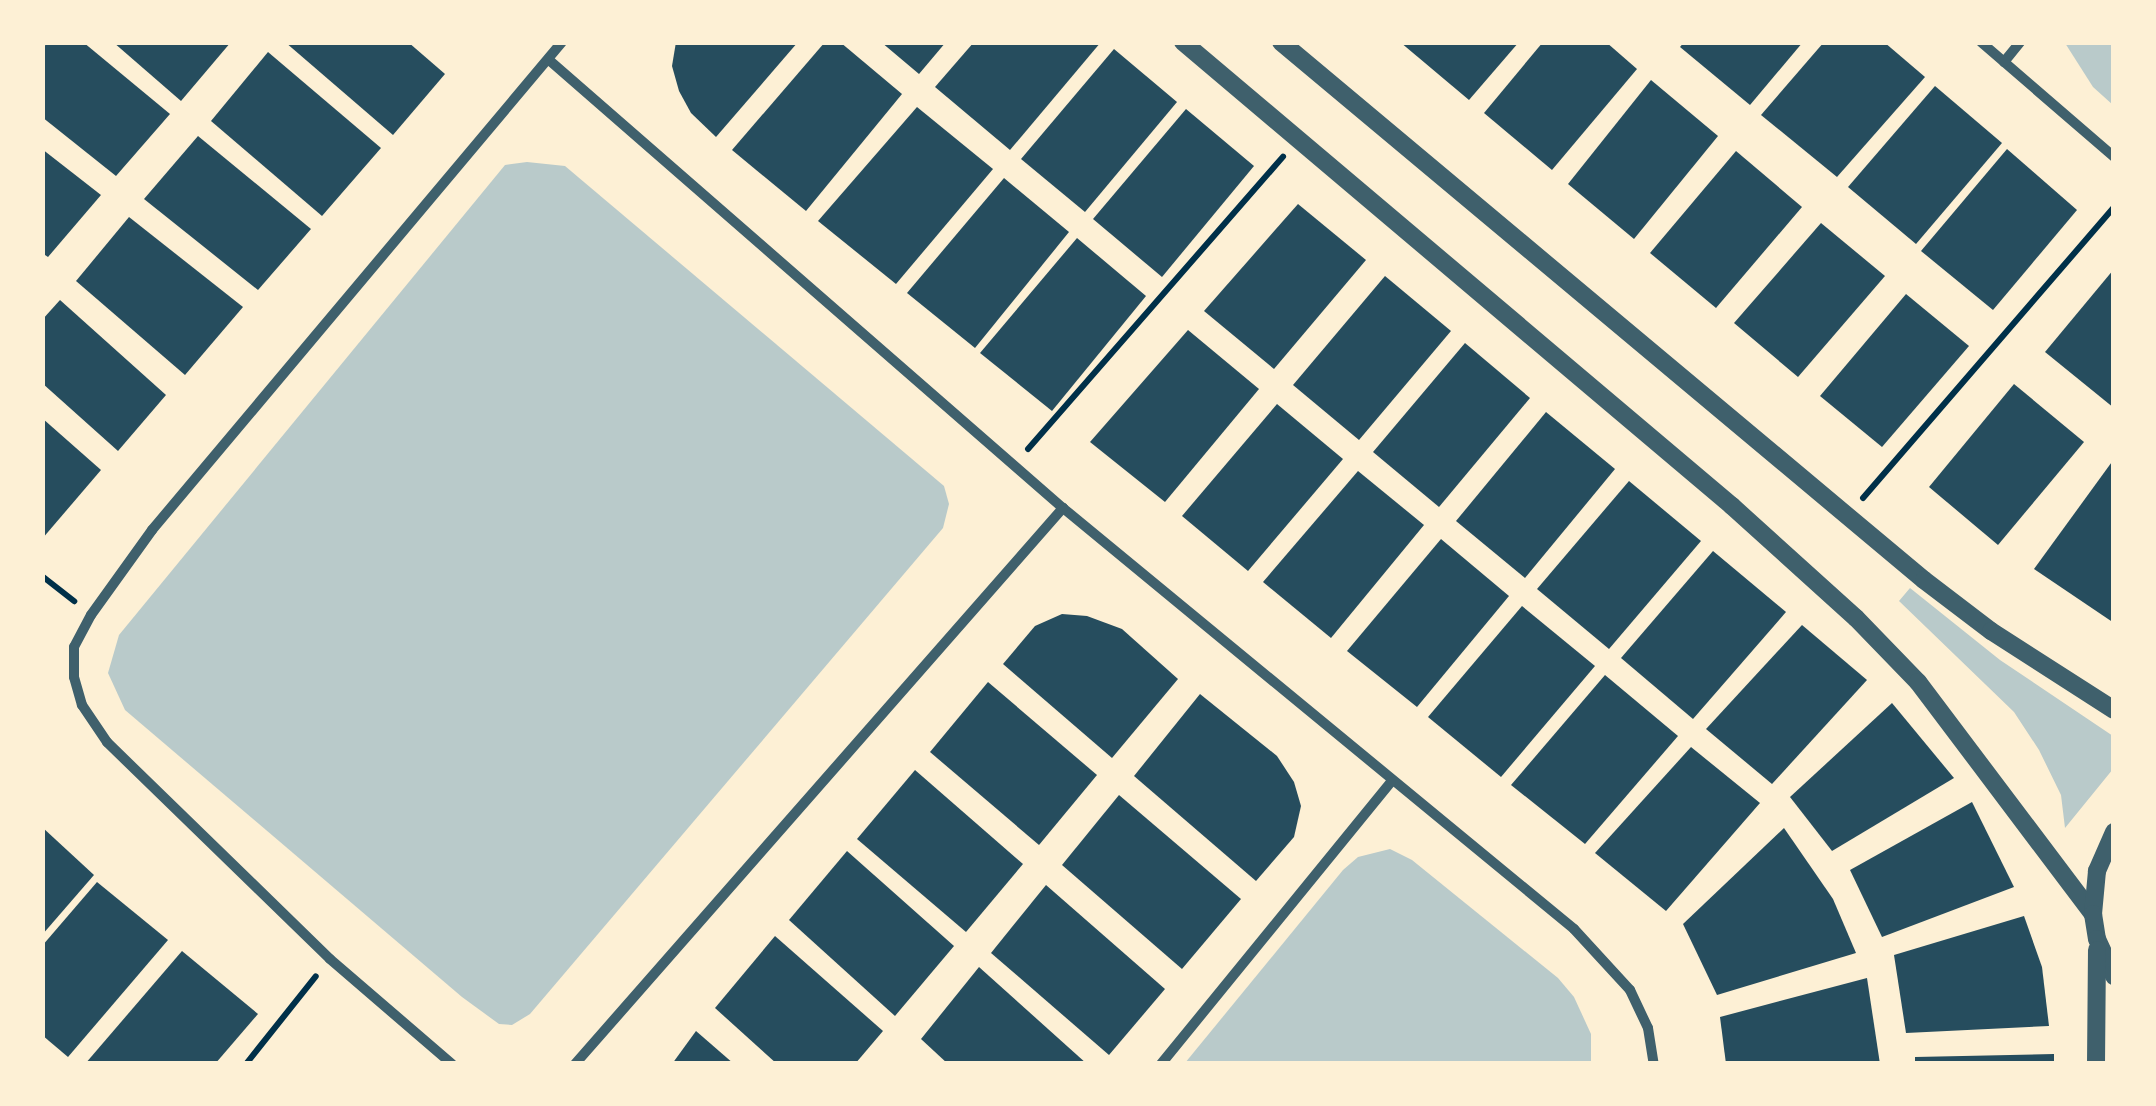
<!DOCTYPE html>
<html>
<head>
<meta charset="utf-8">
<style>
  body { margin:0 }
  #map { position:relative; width:2156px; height:1106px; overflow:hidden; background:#fdf0d5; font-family:"Fira Sans Condensed",sans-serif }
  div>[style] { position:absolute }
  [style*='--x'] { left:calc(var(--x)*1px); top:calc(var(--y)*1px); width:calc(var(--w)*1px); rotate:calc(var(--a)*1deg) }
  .green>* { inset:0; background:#b9caca }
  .building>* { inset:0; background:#264d5e }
  .path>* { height:6px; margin:-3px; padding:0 3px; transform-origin:3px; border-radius:3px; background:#003049 }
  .minor>* { height:10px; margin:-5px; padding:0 5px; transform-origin:5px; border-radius:5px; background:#3f606c }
  .tertiary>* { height:18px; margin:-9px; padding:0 9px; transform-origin:9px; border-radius:9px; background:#3f606c }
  span { translate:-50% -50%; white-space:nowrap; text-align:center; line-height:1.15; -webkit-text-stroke:8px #fdf0d5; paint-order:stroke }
  .frame { position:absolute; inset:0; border:45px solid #fdf0d5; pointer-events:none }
</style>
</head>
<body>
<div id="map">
  <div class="green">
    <i style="clip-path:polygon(2065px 43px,2113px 43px,2113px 105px,2093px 87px)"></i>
    <i style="clip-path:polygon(527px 162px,565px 166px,944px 486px,949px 504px,943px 528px,530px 1014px,512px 1025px,499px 1024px,462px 997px,125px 710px,108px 673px,119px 635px,505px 165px)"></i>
    <i style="clip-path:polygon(1910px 588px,2000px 660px,2113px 736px,2113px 769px,2065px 828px,2061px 795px,2039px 750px,2014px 712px,1899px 601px)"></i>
    <i style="clip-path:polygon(1390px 849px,1412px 860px,1558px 978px,1574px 997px,1591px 1034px,1591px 1063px,1185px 1063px,1343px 870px,1358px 857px)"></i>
  </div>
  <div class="building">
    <i style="clip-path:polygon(48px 42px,83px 42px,170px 114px,116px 176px,42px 117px,42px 49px)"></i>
    <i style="clip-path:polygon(113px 42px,231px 42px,181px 101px)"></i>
    <i style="clip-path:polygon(285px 42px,408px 42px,445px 74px,393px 135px)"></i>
    <i style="clip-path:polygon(676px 42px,798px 42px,716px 137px,691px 113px,679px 91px,672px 66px)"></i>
    <i style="clip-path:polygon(825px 42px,840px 42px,902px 94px,806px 211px,732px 150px)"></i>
    <i style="clip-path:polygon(881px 42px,946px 42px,919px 74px)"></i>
    <i style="clip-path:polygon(974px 42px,1101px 42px,1010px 150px,935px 87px)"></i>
    <i style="clip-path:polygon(1400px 42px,1519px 42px,1469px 100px)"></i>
    <i style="clip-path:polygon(1543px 42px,1606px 42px,1637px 69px,1552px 170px,1484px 113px)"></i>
    <i style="clip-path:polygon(1684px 42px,1803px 42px,1750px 105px,1680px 47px)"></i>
    <i style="clip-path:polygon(1824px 42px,1884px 42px,1925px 77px,1837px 177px,1761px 115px)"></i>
    <i style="clip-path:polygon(1114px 49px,1177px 102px,1085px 212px,1021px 159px)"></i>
    <i style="clip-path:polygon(268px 52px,381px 148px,322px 216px,211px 121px)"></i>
    <i style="clip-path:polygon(1651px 80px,1718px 136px,1634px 239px,1568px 184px)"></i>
    <i style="clip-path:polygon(1935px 86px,2002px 143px,1916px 244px,1848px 187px)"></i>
    <i style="clip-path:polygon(917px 107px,993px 169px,896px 284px,818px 221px)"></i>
    <i style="clip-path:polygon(1186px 109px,1254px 166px,1162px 277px,1093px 219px)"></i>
    <i style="clip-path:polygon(198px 136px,311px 229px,258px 290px,144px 199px)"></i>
    <i style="clip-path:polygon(42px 149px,101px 195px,48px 257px,42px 253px)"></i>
    <i style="clip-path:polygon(2007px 149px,2077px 210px,1993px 310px,1921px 251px)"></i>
    <i style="clip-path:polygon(1736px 151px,1802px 207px,1716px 308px,1650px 253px)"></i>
    <i style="clip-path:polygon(1004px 178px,1069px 232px,975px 348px,907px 293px)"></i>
    <i style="clip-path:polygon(1298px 204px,1366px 260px,1274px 369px,1204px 311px)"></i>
    <i style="clip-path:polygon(129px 217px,243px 307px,185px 375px,76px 281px)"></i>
    <i style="clip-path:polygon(1821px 223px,1885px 276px,1798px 377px,1734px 323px)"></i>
    <i style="clip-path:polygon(1077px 238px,1146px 296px,1052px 411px,980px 353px)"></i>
    <i style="clip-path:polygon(2114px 269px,2114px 408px,2045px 352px)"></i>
    <i style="clip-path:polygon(1385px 276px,1451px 331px,1359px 440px,1293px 385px)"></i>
    <i style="clip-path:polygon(1906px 294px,1969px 346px,1882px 447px,1820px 396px)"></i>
    <i style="clip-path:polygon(60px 300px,166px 395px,118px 451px,42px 383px,42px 320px)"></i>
    <i style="clip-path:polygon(1188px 330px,1259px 389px,1165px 502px,1090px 442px)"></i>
    <i style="clip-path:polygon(1465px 343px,1530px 398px,1439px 507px,1373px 452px)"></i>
    <i style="clip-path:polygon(2014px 384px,2084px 442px,1998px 545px,1929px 487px)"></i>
    <i style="clip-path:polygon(1277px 404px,1343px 459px,1248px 571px,1182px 516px)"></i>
    <i style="clip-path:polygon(1546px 412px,1615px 469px,1525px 578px,1456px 521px)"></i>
    <i style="clip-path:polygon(42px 418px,101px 470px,42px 539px)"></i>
    <i style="clip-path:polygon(2114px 459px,2114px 623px,2034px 569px)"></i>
    <i style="clip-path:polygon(1358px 471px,1424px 525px,1331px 638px,1263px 582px)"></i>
    <i style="clip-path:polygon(1629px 481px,1701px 541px,1609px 649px,1537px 589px)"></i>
    <i style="clip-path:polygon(1441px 539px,1509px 596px,1417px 707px,1347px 651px)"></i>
    <i style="clip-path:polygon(1713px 551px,1786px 612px,1693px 719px,1621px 658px)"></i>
    <i style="clip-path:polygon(1522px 606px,1595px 666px,1501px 777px,1428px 717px)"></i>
    <i style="clip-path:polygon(1062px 614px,1087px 616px,1122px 629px,1178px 679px,1112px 758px,1003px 664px,1035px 626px)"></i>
    <i style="clip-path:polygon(1802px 625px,1867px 680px,1772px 784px,1706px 729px)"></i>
    <i style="clip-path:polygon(1605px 675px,1678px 736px,1585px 844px,1511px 785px)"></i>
    <i style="clip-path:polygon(988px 682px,1097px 775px,1039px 845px,930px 752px)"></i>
    <i style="clip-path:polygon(1200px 694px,1277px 756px,1294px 782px,1301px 806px,1294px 837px,1256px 881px,1134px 776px)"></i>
    <i style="clip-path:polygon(1892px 703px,1954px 778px,1832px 851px,1790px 797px)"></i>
    <i style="clip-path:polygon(1691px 747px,1760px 803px,1666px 911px,1595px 853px)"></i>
    <i style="clip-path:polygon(915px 770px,1023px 864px,966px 932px,857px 839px)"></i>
    <i style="clip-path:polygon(1119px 795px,1241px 899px,1182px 969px,1062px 865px)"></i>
    <i style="clip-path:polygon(1972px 802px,2014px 887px,1882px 937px,1850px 870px)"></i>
    <i style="clip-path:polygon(42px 827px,94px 875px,42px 935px)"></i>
    <i style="clip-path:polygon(1784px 828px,1833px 899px,1856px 953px,1717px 995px,1683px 924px)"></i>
    <i style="clip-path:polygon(847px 851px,954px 946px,895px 1016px,789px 920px)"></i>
    <i style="clip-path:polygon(97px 882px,168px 940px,68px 1057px,42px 1035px,42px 946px)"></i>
    <i style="clip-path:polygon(1046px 885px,1165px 989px,1109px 1055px,991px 953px)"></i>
    <i style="clip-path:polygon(2024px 916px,2042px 967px,2049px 1026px,1906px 1033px,1894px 955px)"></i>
    <i style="clip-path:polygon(775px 936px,883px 1031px,855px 1064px,777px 1064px,715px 1008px)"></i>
    <i style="clip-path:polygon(182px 951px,258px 1014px,215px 1064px,85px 1064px)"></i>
    <i style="clip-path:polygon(979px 967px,1087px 1064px,948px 1064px,921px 1039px)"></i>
    <i style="clip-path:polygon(1867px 978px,1880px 1064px,1726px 1064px,1720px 1017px)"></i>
    <i style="clip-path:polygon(696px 1031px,734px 1064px,672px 1064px)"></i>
    <i style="clip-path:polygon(2054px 1054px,2054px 1064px,1915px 1064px,1915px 1057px)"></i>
  </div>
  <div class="path">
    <i style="--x:1028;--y:449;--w:388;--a:-48.9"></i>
    <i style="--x:1863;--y:498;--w:384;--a:-49.2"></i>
    <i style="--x:42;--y:576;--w:41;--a:38"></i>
    <i style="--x:246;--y:1064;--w:112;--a:-51.5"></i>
  </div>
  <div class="minor">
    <i style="--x:1981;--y:42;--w:176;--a:40.8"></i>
    <i style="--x:549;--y:60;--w:682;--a:41.08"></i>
    <i style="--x:1063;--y:508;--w:662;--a:39.48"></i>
    <i style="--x:1574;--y:929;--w:83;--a:47.4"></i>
    <i style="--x:1630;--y:990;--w:42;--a:64.7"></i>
    <i style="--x:1648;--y:1028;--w:36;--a:81"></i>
    <i style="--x:2004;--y:62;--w:26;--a:-51"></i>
    <i style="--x:452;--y:1064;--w:161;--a:-139.3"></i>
    <i style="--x:330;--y:959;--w:311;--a:-135.8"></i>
    <i style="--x:107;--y:742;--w:45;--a:-124"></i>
    <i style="--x:82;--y:705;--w:29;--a:-106"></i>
    <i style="--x:74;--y:677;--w:30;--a:-90"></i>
    <i style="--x:74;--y:647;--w:36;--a:-62"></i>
    <i style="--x:91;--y:615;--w:105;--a:-54.3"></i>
    <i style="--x:152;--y:530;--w:637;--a:-49.96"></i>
    <i style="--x:575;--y:1064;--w:740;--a:-48.73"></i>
    <i style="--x:1161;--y:1064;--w:364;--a:-50.8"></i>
  </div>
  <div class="tertiary">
    <i style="--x:1183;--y:42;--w:719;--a:40.2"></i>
    <i style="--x:1732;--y:506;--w:167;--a:42.1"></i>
    <i style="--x:1856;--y:618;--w:89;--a:45.9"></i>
    <i style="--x:1918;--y:682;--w:291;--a:53"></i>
    <i style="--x:1281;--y:42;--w:838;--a:39.92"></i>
    <i style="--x:1924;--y:580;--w:84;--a:37.3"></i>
    <i style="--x:1991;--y:631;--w:146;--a:32.7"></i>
    <i style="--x:2114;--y:832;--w:43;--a:113.6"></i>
    <i style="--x:2097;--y:871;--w:43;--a:95.3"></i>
    <i style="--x:2093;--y:914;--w:25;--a:81"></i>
    <i style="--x:2097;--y:939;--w:41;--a:65.3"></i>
    <i style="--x:2096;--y:1064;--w:114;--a:-89.5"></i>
  </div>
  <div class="frame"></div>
</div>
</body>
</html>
